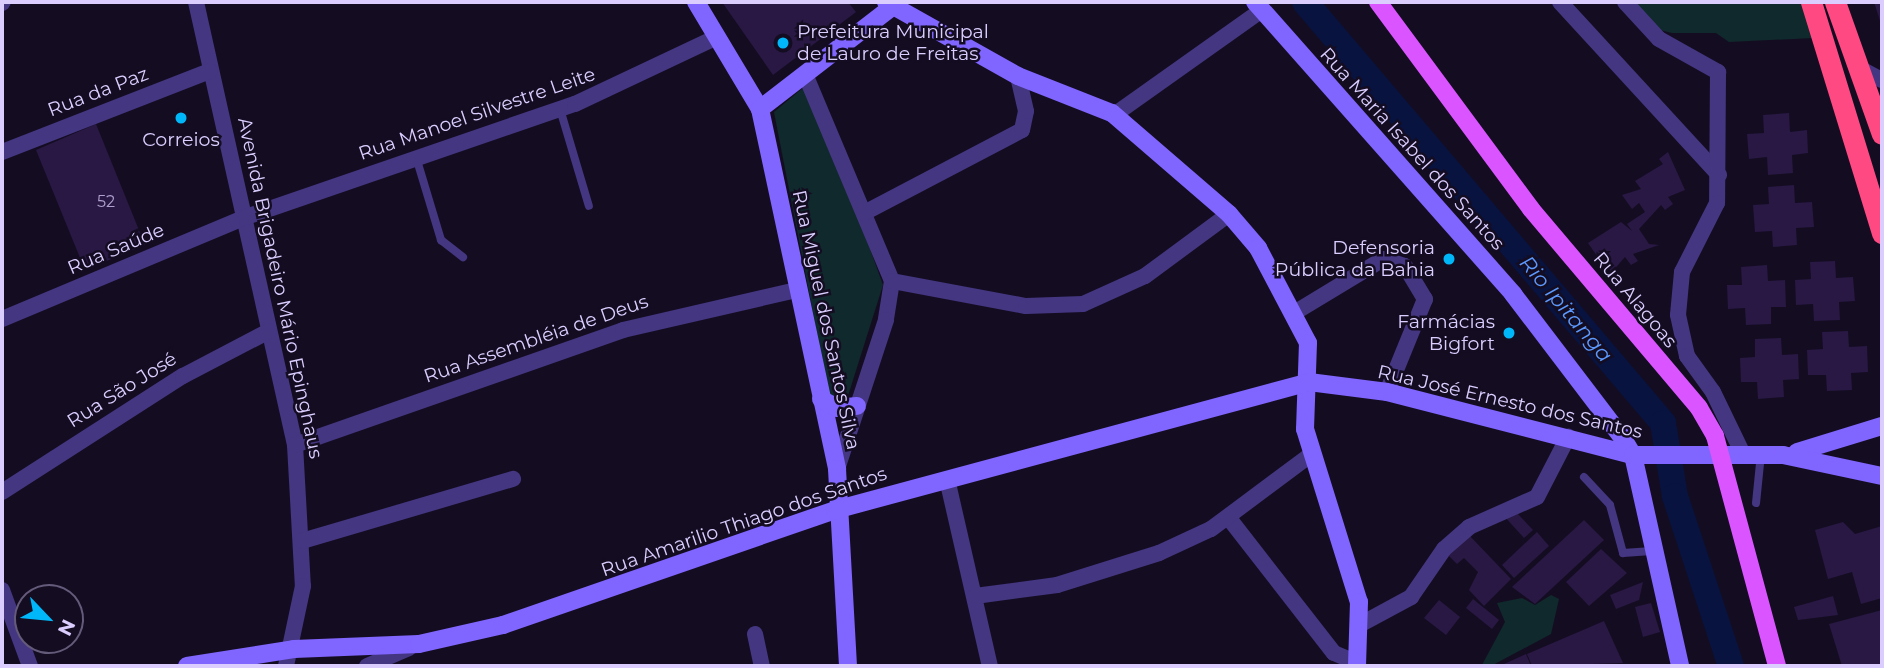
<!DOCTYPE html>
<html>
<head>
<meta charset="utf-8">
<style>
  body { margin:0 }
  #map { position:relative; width:1884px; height:668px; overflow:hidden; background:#140d22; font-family:Montserrat,sans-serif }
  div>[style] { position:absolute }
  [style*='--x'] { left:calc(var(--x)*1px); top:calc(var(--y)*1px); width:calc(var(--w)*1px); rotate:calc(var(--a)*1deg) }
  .green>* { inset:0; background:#10292c }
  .river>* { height:26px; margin:-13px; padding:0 13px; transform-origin:13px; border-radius:13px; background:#081340 }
  .building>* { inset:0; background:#281843 }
  .lane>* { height:8px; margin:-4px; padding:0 4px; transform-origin:4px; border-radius:4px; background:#453682 }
  .street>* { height:16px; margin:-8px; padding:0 8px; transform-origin:8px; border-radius:8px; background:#453682 }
  .secondary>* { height:18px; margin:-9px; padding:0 9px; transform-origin:9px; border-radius:9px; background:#8165ff }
  .primary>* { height:18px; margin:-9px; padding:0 9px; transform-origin:9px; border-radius:9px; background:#da55ff }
  .highway>* { height:21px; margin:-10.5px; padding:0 10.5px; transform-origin:10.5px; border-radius:10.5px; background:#ff4983 }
  .dots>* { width:19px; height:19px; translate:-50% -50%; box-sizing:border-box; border:4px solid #140d22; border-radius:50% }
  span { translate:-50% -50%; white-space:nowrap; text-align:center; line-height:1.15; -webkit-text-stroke:5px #140d22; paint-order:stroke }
  .number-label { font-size:16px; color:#aea0d0 }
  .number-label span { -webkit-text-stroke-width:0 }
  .poi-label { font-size:19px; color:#dbceff }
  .left { translate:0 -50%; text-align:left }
  .right { translate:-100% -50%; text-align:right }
  .street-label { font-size:19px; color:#dbceff }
  .water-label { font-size:21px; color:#5c99ff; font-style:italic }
  .frame { position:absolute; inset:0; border:4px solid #dbceff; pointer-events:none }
  .north { position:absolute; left:14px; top:584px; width:70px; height:70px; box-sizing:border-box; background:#140d22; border:2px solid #645a7a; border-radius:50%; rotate:116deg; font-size:19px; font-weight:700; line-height:28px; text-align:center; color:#dbceff }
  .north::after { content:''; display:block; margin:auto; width:24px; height:32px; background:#00b8f9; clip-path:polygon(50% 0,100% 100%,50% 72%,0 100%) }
</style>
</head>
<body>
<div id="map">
  <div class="green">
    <i style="clip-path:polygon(1632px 2px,1803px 2px,1813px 38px,1729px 42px,1716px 33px,1672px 33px,1660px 30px)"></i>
    <i style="clip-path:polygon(810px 82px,883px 285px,847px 399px,830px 400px,774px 112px)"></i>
    <i style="clip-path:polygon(1551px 595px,1559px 599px,1551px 634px,1491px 666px,1482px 665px,1505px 622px,1497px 603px,1522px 598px,1535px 605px)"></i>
  </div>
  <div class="river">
    <i style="--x:1305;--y:2;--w:553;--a:49.62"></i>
    <i style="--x:1663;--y:423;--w:74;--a:80.7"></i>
    <i style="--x:1675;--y:496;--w:179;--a:71.8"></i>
  </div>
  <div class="building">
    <i style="clip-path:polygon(722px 2px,848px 2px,856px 12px,773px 75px)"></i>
    <i style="clip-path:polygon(1874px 2px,1882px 2px,1882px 27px)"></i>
    <i style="clip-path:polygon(1789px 113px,1790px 132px,1807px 130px,1808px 153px,1792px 155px,1793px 173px,1768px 175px,1767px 157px,1749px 159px,1747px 134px,1764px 133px,1763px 115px)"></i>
    <i style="clip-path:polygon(96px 124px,145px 245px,85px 270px,36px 150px)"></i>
    <i style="clip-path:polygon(1668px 152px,1685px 190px,1668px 197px,1673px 204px,1665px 210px,1661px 205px,1639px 229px,1649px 244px,1659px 245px,1633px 254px,1638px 261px,1631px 265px,1625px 257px,1611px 273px,1604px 251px,1597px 256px,1588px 243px,1621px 222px,1632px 231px,1627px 224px,1645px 212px,1639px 203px,1632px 209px,1622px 195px,1641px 189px,1635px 181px,1663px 164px,1659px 159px)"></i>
    <i style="clip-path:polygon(1794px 185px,1795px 203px,1812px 202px,1814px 227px,1796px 228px,1797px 245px,1773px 247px,1772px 231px,1755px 232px,1753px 205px,1769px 204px,1768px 187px)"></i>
    <i style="clip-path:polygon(1835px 261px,1836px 278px,1853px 277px,1855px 301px,1839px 302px,1840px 320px,1814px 321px,1813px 304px,1796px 305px,1795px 280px,1811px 279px,1810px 262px)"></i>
    <i style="clip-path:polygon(1767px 265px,1768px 281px,1785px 280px,1786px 307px,1771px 307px,1771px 324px,1746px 325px,1745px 308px,1728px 309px,1727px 285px,1742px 285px,1741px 267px)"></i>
    <i style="clip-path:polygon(1848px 331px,1849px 347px,1867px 346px,1868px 372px,1851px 373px,1852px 390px,1827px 391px,1826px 375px,1808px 375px,1807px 350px,1823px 349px,1822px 332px)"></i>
    <i style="clip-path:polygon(1781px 338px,1782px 355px,1798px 354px,1799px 379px,1783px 380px,1784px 397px,1758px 399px,1757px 382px,1741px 382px,1740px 358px,1755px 357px,1755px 339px)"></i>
    <i style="clip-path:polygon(1516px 512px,1533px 530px,1524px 538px,1504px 516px)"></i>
    <i style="clip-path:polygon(1584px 520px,1604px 540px,1535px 604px,1512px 587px)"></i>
    <i style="clip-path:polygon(1843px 522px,1855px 534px,1882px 526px,1882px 598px,1861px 604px,1852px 572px,1828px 579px,1815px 530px)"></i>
    <i style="clip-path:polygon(1537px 532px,1549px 546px,1514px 578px,1502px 565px)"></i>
    <i style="clip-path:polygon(1469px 535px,1511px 579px,1484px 606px,1469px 590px,1478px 572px,1464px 558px,1457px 564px,1448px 555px)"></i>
    <i style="clip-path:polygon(1601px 549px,1627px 573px,1589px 606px,1566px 582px)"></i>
    <i style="clip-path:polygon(1643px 582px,1639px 600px,1616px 609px,1610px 595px)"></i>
    <i style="clip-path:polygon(1833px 596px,1838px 615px,1798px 620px,1794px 607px)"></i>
    <i style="clip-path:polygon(1473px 599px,1499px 620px,1492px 629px,1466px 608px)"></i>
    <i style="clip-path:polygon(1439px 600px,1460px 617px,1446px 635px,1424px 618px)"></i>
    <i style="clip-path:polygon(1651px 603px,1660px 632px,1643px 637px,1635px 607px)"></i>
    <i style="clip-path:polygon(1882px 610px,1882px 666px,1842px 666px,1829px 624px)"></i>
    <i style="clip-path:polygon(1604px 621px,1623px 663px,1532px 666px,1527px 654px)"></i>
    <i style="clip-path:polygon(1526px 654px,1531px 666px,1505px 666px,1504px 664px)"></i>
  </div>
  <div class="lane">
    <i style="--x:560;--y:109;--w:101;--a:73.4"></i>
    <i style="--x:416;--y:157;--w:87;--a:73.2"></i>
    <i style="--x:441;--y:240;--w:28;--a:38"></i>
    <i style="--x:1584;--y:477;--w:38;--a:47"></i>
    <i style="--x:1610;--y:505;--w:50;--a:74.8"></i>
    <i style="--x:1623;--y:553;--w:29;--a:-4"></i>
    <i style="--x:1756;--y:503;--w:49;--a:-84.2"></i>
  </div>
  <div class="street">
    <i style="--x:196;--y:2;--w:454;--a:77.4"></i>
    <i style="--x:295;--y:445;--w:141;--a:86.8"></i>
    <i style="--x:303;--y:586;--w:82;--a:102"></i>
    <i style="--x:1560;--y:2;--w:235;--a:47.4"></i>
    <i style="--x:1625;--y:2;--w:50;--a:47.4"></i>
    <i style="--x:1659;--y:39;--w:68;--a:29.2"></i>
    <i style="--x:1718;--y:72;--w:131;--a:90.4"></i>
    <i style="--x:1717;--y:203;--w:77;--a:116.9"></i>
    <i style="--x:1682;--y:272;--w:43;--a:95.3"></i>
    <i style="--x:1678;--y:315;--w:42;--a:77.6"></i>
    <i style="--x:1687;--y:356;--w:44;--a:54.2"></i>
    <i style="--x:1713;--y:392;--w:69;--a:64.2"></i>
    <i style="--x:2;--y:3;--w:1;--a:-45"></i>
    <i style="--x:1861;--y:69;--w:24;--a:28"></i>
    <i style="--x:805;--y:74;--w:225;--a:67.2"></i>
    <i style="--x:892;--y:281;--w:39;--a:99"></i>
    <i style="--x:886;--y:320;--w:157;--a:108.2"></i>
    <i style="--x:1114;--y:115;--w:181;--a:-35.4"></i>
    <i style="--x:2;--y:152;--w:223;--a:-21.3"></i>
    <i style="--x:864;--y:213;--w:178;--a:-27.7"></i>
    <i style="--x:1022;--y:130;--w:19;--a:-78"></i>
    <i style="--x:1026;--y:111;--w:36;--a:-103"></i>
    <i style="--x:892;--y:281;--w:136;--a:10.6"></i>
    <i style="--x:1026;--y:306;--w:57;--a:-2"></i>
    <i style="--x:1083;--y:304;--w:68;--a:-24.3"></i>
    <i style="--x:1145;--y:276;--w:104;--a:-36.4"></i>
    <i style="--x:1294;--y:313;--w:104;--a:-31.2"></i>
    <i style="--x:1383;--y:259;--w:23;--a:18"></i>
    <i style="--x:1405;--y:266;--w:39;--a:59"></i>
    <i style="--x:1425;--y:299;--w:100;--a:112.2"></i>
    <i style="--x:2;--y:319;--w:264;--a:-22.7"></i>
    <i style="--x:246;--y:217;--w:348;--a:-19"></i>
    <i style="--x:575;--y:104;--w:157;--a:-25.3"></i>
    <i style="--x:295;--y:445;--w:348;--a:-19.3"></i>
    <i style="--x:623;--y:330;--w:178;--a:-13"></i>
    <i style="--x:947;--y:479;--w:192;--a:77.1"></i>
    <i style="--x:2;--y:492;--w:215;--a:-32.7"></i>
    <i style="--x:183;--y:376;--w:97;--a:-27.6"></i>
    <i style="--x:1228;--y:517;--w:172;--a:52.1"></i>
    <i style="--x:1334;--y:653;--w:26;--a:23"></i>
    <i style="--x:302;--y:541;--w:220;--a:-16.4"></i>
    <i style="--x:2;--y:590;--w:81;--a:69.8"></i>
    <i style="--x:975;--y:596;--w:83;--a:-7.6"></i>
    <i style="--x:1057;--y:585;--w:107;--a:-17.4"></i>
    <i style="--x:1159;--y:553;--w:57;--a:-24.8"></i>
    <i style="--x:1211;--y:529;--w:122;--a:-36.7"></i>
    <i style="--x:1363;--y:623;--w:55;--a:-28.4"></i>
    <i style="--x:1411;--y:597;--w:58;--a:-55.5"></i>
    <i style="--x:1444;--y:549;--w:33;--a:-41"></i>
    <i style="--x:1469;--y:527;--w:74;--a:-23.8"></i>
    <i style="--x:1537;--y:497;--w:68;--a:-62.7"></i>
    <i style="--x:755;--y:634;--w:33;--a:78"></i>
    <i style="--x:367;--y:666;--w:46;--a:-23.2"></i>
  </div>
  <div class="secondary">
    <i style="--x:696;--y:2;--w:125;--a:59.1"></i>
    <i style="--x:760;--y:109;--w:368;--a:77.9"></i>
    <i style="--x:837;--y:469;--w:197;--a:86.8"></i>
    <i style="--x:886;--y:2;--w:151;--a:29.3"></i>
    <i style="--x:1018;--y:76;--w:101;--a:21.5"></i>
    <i style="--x:1112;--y:113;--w:155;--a:40.8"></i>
    <i style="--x:1229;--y:214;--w:45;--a:49.5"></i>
    <i style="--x:1258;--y:248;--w:107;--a:62.2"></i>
    <i style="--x:1308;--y:343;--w:86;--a:92"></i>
    <i style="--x:1305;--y:429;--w:181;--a:72.7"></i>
    <i style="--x:1359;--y:602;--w:64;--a:91.8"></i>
    <i style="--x:1255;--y:2;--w:390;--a:48.5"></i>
    <i style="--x:1513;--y:294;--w:180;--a:52.7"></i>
    <i style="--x:1622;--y:437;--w:21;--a:59"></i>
    <i style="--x:1633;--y:455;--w:216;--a:77.4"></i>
    <i style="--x:760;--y:109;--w:167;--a:-37.7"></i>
    <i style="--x:821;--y:399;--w:18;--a:29"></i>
    <i style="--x:837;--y:408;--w:20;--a:-6"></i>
    <i style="--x:1797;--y:452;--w:89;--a:-17"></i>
    <i style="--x:187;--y:666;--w:108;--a:-9"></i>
    <i style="--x:294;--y:649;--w:125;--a:-2.3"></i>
    <i style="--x:419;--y:644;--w:86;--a:-12.7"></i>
    <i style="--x:503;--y:625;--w:351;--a:-19.1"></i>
    <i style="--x:835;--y:510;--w:491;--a:-15.1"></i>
    <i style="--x:1309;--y:382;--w:79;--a:7.3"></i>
    <i style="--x:1387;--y:392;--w:254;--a:14.4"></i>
    <i style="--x:1633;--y:455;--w:150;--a:0"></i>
    <i style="--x:1783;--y:455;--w:101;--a:12"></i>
  </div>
  <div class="primary">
    <i style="--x:1378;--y:2;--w:257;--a:53.5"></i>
    <i style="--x:1531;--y:209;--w:260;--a:49.8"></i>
    <i style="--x:1699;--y:408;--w:32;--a:60"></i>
    <i style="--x:1715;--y:436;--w:238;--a:74.9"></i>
  </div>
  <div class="highway">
    <i style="--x:1811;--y:2;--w:242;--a:72.9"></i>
    <i style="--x:1835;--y:2;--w:140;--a:70.4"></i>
  </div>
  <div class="dots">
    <i style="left:783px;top:43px;background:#00b8f9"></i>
    <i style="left:181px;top:118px;background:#00b8f9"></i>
    <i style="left:1449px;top:259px;background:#00b8f9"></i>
    <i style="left:1509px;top:333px;background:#00b8f9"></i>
  </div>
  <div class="number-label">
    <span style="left:106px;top:202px">52</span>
  </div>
  <div class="poi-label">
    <span class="left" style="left:797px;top:43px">Prefeitura Municipal<br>de Lauro de Freitas</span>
    <span style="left:181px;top:140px">Correios</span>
    <span class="right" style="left:1435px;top:259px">Defensoria<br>Pública da Bahia</span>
    <span class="right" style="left:1495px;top:333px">Farmácias<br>Bigfort</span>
  </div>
  <div class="street-label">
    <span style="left:98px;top:92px;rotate:-21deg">Rua da Paz</span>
    <span style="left:477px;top:114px;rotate:-19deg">Rua Manoel Silvestre Leite</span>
    <span style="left:1412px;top:149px;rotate:48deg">Rua Maria Isabel dos Santos</span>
    <span style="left:116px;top:249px;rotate:-23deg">Rua Saúde</span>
    <span style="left:280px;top:288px;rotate:78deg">Avenida Brigadeiro Mário Epinghaus</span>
    <span style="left:1635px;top:300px;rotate:50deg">Rua Alagoas</span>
    <span style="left:826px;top:320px;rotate:78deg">Rua Miguel dos Santos Silva</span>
    <span style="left:536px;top:339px;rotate:-19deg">Rua Assembléia de Deus</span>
    <span style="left:122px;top:390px;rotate:-32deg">Rua São José</span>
    <span style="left:1510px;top:402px;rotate:13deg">Rua José Ernesto dos Santos</span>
    <span style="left:744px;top:522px;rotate:-19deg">Rua Amarilio Thiago dos Santos</span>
  </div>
  <div class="water-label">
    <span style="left:1566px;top:309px;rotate:50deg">Rio Ipitanga</span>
  </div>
  <div class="frame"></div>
  <div class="north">N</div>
</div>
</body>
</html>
